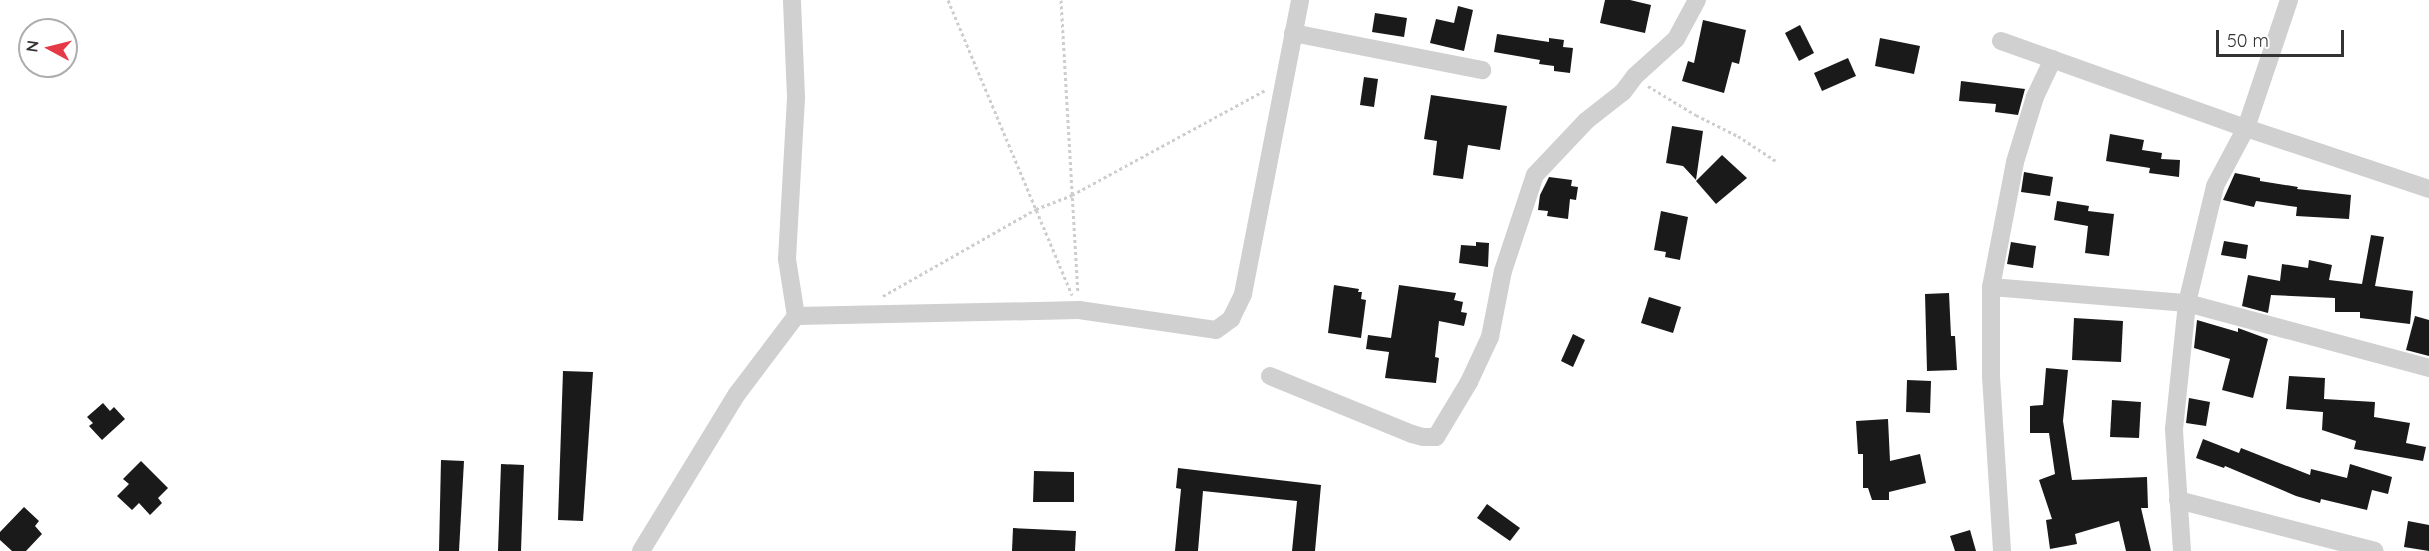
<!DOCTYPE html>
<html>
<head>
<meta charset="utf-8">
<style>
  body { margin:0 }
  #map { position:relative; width:2429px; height:551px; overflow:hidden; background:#fff; font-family:Quicksand,sans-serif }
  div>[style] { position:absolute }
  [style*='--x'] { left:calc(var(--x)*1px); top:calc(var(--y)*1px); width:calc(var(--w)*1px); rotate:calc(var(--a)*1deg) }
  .building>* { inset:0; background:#1a1a1a }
  .path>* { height:3px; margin-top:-1.5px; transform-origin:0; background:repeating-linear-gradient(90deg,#cdcdcd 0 3px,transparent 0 6px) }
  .street>* { height:18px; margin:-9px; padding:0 9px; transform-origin:9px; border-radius:9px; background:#d0d0d0 }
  span { translate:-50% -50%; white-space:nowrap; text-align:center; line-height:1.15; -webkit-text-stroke:6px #fff; paint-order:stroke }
  .north { position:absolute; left:18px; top:18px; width:60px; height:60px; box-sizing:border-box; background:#fff; border:2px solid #adadad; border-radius:50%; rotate:277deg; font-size:16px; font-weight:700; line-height:24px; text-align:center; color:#333 }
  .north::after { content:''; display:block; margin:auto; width:21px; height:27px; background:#e63946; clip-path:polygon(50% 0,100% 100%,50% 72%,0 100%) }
  .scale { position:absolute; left:2216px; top:30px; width:128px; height:27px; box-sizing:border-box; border:3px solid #333; border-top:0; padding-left:8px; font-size:18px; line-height:21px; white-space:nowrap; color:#333; -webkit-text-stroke:4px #fff; paint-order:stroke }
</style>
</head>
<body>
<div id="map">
  <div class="building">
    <i style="clip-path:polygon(1605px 0,1630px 0,1651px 5px,1645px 33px,1600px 23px)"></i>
    <i style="clip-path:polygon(1458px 6px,1473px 10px,1464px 51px,1430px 43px,1436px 19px,1454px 23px)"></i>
    <i style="clip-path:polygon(1375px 13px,1407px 18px,1404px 37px,1372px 32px)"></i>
    <i style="clip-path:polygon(1703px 20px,1746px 30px,1739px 64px,1732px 62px,1724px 93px,1682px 81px,1688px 61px,1694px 63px)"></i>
    <i style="clip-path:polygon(1800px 25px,1814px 53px,1799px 61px,1785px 33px)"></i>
    <i style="clip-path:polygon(1497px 34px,1549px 42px,1549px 38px,1564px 40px,1563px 47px,1573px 48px,1570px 73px,1554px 71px,1554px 66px,1539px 64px,1540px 60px,1494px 52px)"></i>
    <i style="clip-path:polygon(1880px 38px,1920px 46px,1914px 74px,1875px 66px)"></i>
    <i style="clip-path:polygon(1848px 58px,1856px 76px,1822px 91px,1814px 73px)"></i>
    <i style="clip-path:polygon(1364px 77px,1378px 79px,1374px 107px,1360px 105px)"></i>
    <i style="clip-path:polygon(1961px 81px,2025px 89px,2018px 115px,1995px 112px,1996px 104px,1959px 101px)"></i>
    <i style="clip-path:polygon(1431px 95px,1507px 106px,1500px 150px,1468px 145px,1463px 179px,1433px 175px,1437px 141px,1424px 139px)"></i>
    <i style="clip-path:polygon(1672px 126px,1703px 131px,1696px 180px,1683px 166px,1666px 163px)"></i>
    <i style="clip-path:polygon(2110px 134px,2144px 140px,2142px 150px,2162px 153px,2161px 159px,2180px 160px,2179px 177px,2149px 173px,2150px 168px,2106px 161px)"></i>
    <i style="clip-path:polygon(1722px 155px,1747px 178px,1716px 204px,1696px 181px)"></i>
    <i style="clip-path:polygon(2024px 172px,2053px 177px,2050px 196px,2021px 192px)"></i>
    <i style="clip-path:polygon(2235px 173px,2260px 178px,2260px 181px,2298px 187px,2297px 189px,2351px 195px,2349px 219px,2296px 216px,2297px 207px,2256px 201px,2254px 207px,2223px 200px)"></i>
    <i style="clip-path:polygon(1549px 177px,1572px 180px,1571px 186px,1578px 187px,1576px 200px,1570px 199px,1568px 219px,1547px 216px,1548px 211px,1538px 210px,1540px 195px)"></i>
    <i style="clip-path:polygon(2057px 201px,2089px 206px,2088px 211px,2114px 214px,2109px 256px,2085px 253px,2088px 226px,2054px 220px)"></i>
    <i style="clip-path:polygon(1661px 211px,1688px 217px,1680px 260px,1665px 257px,1666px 252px,1654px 250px)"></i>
    <i style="clip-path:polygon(2371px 235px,2384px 237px,2375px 286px,2413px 291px,2410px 324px,2360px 318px,2360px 312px,2335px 312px,2335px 298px,2271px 295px,2268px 313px,2242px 306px,2248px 275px,2280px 281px,2282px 264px,2308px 268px,2309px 260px,2332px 265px,2329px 280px,2362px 284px)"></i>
    <i style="clip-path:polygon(2224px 241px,2248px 245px,2246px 259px,2221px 255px)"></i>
    <i style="clip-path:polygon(1476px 242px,1489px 243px,1488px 267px,1459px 263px,1461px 245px,1476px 246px)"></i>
    <i style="clip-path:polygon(2011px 242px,2036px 246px,2033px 268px,2007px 264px)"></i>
    <i style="clip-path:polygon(1334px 285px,1359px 289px,1358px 292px,1362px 292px,1361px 299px,1366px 300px,1361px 338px,1328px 333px)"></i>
    <i style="clip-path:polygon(1399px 285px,1456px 293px,1454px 300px,1463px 302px,1461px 312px,1467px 313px,1464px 326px,1439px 321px,1435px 357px,1439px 358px,1436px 383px,1385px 378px,1389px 352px,1366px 349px,1368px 335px,1391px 338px)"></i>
    <i style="clip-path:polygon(1949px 293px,1951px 336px,1955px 336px,1957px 370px,1927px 371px,1925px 294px)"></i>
    <i style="clip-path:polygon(1649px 297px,1681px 307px,1673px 333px,1641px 323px)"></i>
    <i style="clip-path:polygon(2415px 316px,2429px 320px,2429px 356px,2406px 350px)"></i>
    <i style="clip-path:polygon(2074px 318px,2123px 321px,2121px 362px,2072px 360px)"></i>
    <i style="clip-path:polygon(2197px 320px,2238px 332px,2238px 328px,2268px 339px,2253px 398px,2222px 390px,2230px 359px,2194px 348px)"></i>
    <i style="clip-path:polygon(1573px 334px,1585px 340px,1573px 367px,1561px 361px)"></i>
    <i style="clip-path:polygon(2046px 368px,2068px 370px,2063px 421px,2072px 480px,2147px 477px,2148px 508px,2141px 508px,2151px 551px,2126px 551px,2119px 521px,2075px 534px,2077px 544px,2050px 549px,2046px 520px,2052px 519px,2039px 480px,2055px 474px,2049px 433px,2030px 433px,2030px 406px,2043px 405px)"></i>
    <i style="clip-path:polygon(563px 371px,593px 372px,583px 521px,558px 520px)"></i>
    <i style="clip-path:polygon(2289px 376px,2325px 378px,2324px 399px,2375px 402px,2374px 417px,2410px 423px,2406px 443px,2426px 447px,2423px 461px,2354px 449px,2356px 441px,2322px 430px,2323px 412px,2286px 409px)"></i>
    <i style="clip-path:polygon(1907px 380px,1931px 381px,1930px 413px,1906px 412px)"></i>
    <i style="clip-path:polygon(2189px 398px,2210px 402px,2206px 426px,2186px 423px)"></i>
    <i style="clip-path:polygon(2112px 400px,2141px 402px,2139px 438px,2110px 437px)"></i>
    <i style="clip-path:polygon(103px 403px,110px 411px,114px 407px,125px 419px,102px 440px,89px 426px,93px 423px,87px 417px)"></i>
    <i style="clip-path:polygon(1888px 419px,1890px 461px,1920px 454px,1926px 483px,1889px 492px,1889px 500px,1872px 500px,1868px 488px,1863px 488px,1863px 454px,1858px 454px,1856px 421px)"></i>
    <i style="clip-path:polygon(2203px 439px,2239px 453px,2241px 448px,2310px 475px,2311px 469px,2347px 478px,2350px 464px,2392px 477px,2388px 494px,2372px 490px,2367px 510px,2321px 499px,2320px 503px,2296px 496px,2225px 466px,2224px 468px,2196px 458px)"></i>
    <i style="clip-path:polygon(441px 460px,464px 461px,459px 551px,439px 551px)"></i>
    <i style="clip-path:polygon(141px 461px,168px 488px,158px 498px,162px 503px,150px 515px,139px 503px,132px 510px,117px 496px,129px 484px,123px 479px)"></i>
    <i style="clip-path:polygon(501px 464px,524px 465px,521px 551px,498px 551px)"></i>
    <i style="clip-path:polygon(1178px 468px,1321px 485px,1315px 551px,1292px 551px,1297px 501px,1203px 491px,1198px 551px,1175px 551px,1181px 489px,1176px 488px)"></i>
    <i style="clip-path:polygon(1034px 471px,1074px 472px,1074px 502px,1033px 502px)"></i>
    <i style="clip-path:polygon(1487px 504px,1520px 528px,1510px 541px,1477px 518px)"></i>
    <i style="clip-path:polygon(24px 507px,39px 521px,35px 526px,42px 534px,26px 551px,12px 551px,0 540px,0 532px)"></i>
    <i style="clip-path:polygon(2408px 521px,2429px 525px,2429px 551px,2404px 547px)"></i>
    <i style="clip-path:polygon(1013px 528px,1076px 531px,1075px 551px,1012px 551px)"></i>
    <i style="clip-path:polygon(1970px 530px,1976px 551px,1955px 551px,1950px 536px)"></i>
  </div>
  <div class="path">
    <i style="--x:948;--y:0;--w:320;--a:67.2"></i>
    <i style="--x:1061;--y:0;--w:293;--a:86.7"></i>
    <i style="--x:1648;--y:86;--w:56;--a:31.1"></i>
    <i style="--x:1696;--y:115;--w:47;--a:26.6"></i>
    <i style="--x:1738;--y:136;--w:45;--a:33.3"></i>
    <i style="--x:883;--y:296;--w:176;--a:-29.6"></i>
    <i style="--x:1036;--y:209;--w:39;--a:-21"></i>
    <i style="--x:1072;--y:195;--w:220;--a:-28.5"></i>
  </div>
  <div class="street">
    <i style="--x:1293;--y:33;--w:193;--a:11.1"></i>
    <i style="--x:2001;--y:41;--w:260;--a:19.6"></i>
    <i style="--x:2246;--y:128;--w:193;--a:18.4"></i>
    <i style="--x:1991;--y:287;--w:197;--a:4.7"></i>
    <i style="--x:2187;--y:303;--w:251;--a:15"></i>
    <i style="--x:796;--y:316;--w:283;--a:-1.2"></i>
    <i style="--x:1079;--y:310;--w:138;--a:8.3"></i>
    <i style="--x:1216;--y:330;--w:19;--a:-36"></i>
    <i style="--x:1231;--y:319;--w:28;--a:-64"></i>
    <i style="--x:1243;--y:294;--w:299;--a:-79"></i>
    <i style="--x:1270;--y:376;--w:153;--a:22.2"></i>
    <i style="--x:1412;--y:434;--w:11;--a:15"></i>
    <i style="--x:1423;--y:437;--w:13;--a:0"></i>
    <i style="--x:1436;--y:437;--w:64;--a:-59"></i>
    <i style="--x:1469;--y:382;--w:50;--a:-65"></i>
    <i style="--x:1490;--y:337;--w:67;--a:-78.9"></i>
    <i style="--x:1503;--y:271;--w:101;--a:-71.6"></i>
    <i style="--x:1535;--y:175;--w:74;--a:-46.6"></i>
    <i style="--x:1586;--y:121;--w:47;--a:-38.1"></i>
    <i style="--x:1623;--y:92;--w:20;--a:-53"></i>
    <i style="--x:1635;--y:76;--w:55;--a:-42.1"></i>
    <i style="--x:1676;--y:39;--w:44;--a:-61.7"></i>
    <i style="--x:2178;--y:500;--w:203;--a:14.5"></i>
    <i style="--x:641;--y:551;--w:184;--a:-58.6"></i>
    <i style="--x:737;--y:394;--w:98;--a:-52.9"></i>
    <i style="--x:796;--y:316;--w:58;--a:-99"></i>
    <i style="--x:787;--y:259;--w:162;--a:-86.8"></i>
    <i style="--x:796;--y:97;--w:97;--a:-92.4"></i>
    <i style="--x:2002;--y:551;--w:174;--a:-93.6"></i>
    <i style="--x:1991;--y:377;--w:90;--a:-90"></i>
    <i style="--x:1991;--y:287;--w:127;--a:-79.1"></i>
    <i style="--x:2015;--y:162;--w:68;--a:-72.9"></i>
    <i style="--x:2035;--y:97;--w:42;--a:-64.7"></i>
    <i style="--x:2182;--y:551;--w:122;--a:-93.8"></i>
    <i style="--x:2174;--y:429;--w:127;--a:-84.1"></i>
    <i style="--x:2187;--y:303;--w:120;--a:-76.5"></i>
    <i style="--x:2215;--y:186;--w:66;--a:-61.9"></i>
    <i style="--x:2246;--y:128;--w:135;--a:-71.4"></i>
  </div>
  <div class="north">N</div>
  <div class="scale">50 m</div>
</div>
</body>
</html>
